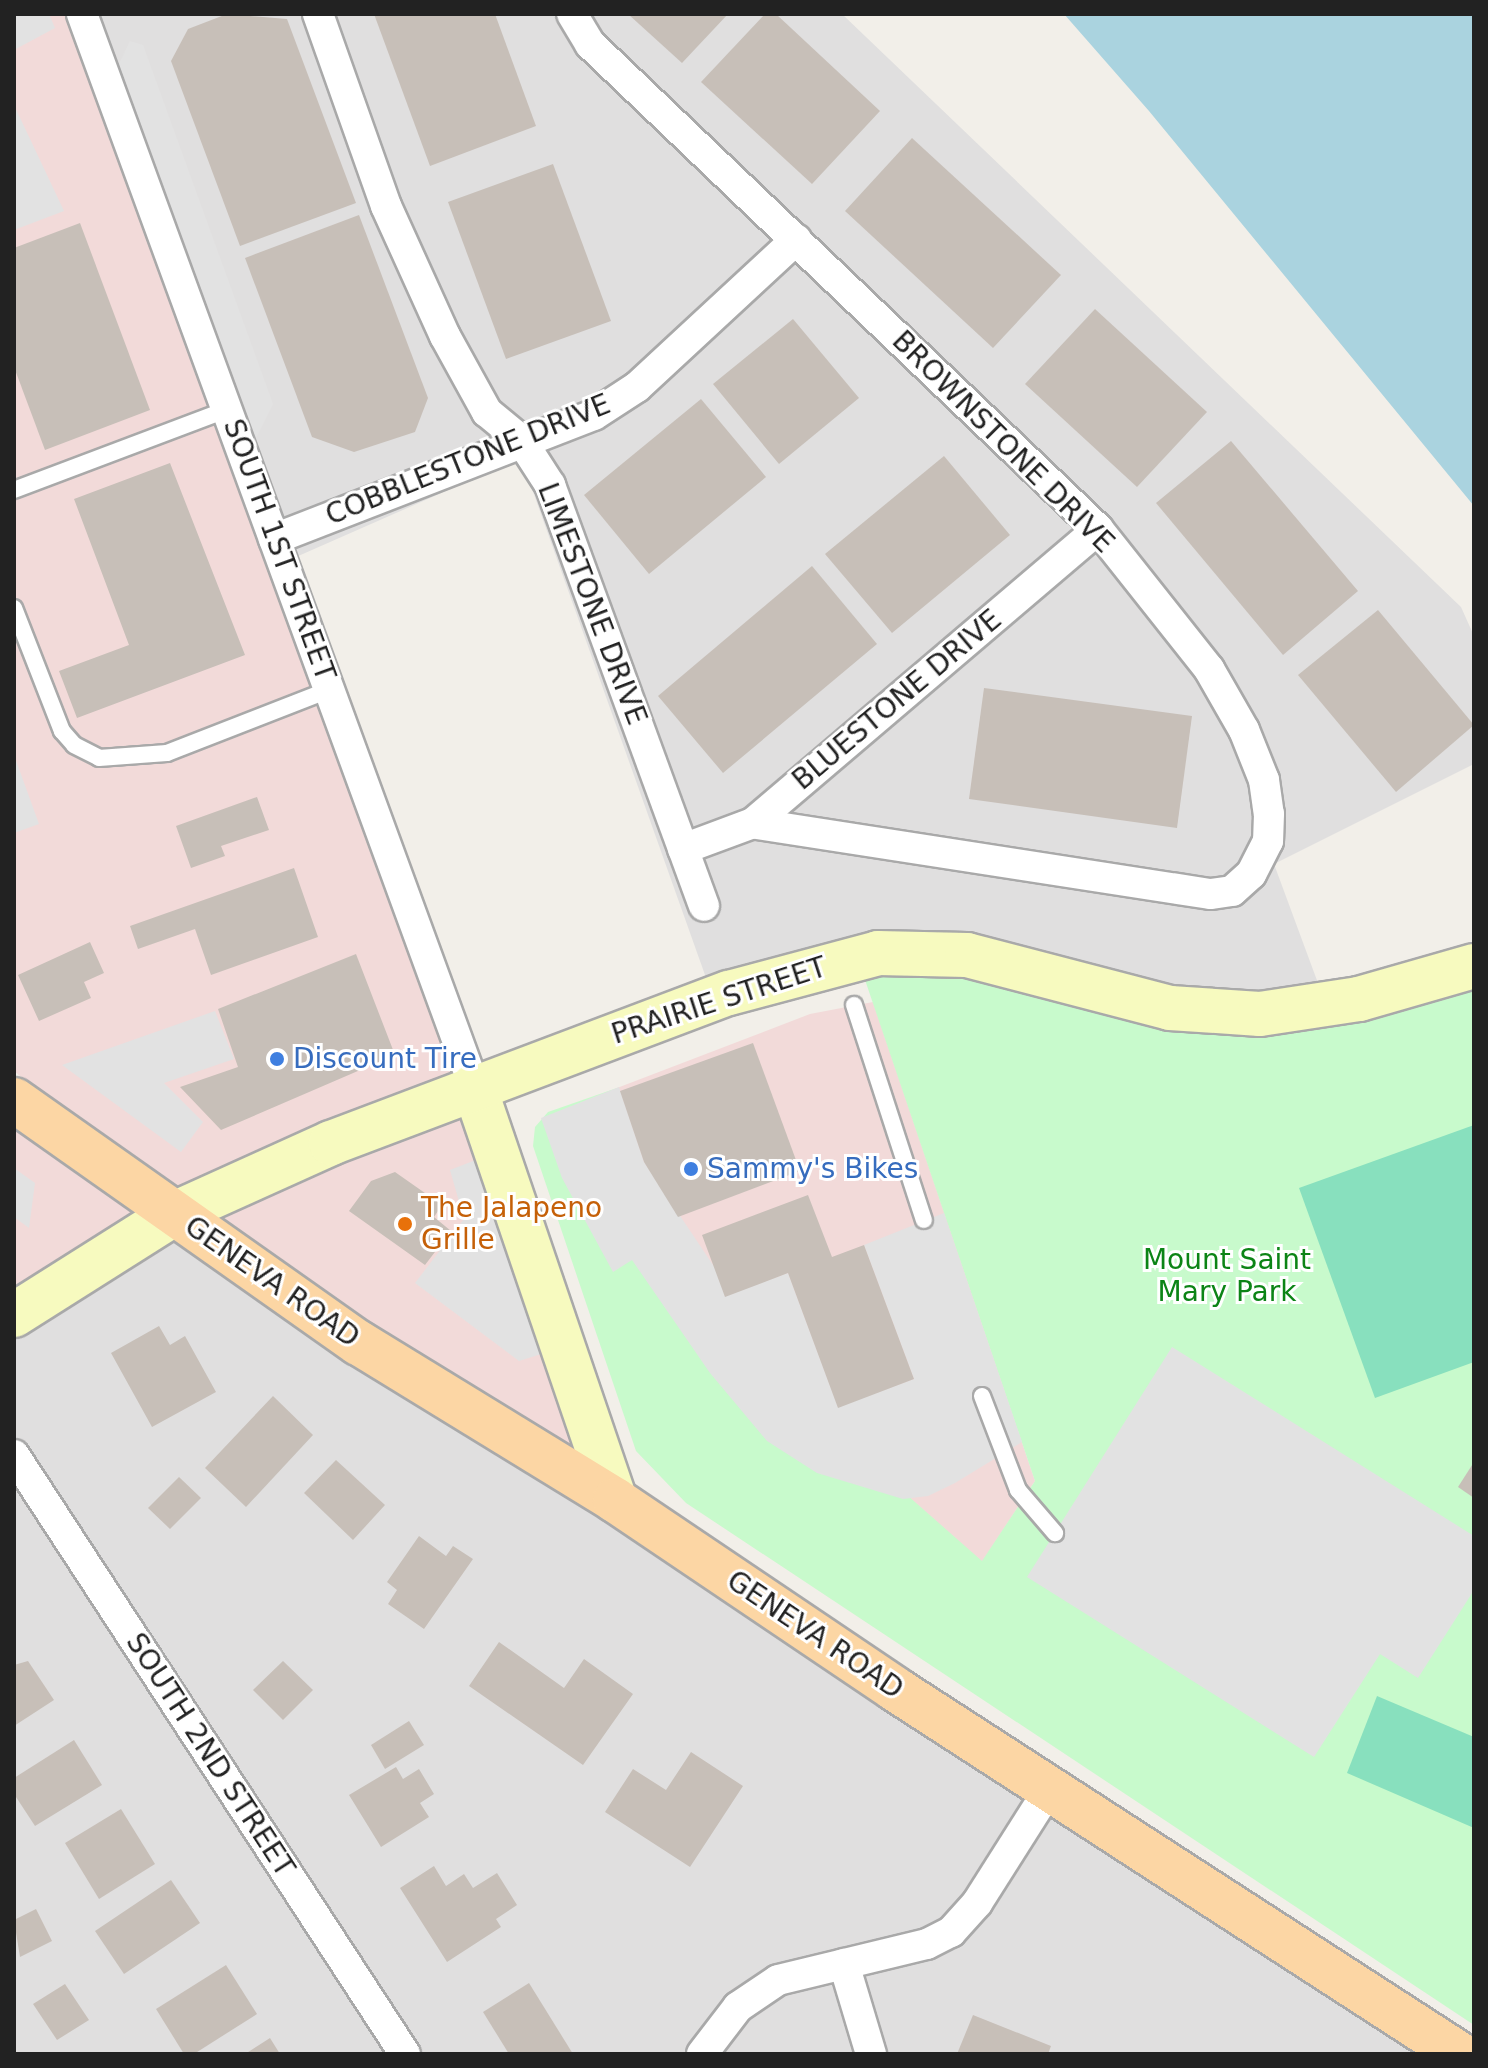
<!DOCTYPE html>
<html>
<head>
<meta charset="utf-8">
<style>
  body { margin:0 }
  #map { position:relative; width:1488px; height:2068px; overflow:hidden; background:#f2efe9; font-family:"DejaVu Sans",sans-serif }
  div>[style] { position:absolute }
  [style*='--x'] { left:calc(var(--x)*1px); top:calc(var(--y)*1px); width:calc(var(--w)*1px); rotate:calc(var(--a)*1deg) }
  .residential>* { inset:0; background:#e0dfdf }
  .commercial>* { inset:0; background:#f2dad9 }
  .park>* { inset:0; background:#c8facc }
  .pitch>* { inset:0; background:#88e0be }
  .parking>* { inset:0; background:#e2e2e2 }
  .water>* { inset:0; background:#aad3df }
  .building>* { inset:0; background:#c7bfb8 }
  .roads { filter:drop-shadow(2px 0 #a9a9a9) drop-shadow(-2px 0 #a9a9a9) drop-shadow(0 2px #a9a9a9) drop-shadow(0 -2px #a9a9a9) }
  .lane>* { height:16px; margin:-8px; padding:0 8px; transform-origin:8px; border-radius:8px; background:#fff }
  .street>* { height:30px; margin:-15px; padding:0 15px; transform-origin:15px; border-radius:15px; background:#fff }
  .secondary>* { height:44px; margin:-22px; padding:0 22px; transform-origin:22px; border-radius:22px; background:#f7fabf }
  .primary>* { height:44px; margin:-22px; padding:0 22px; transform-origin:22px; border-radius:22px; background:#fcd6a4 }
  .dots>* { width:22px; height:22px; translate:-50% -50%; box-sizing:border-box; border:4px solid #fff; border-radius:50% }
  span { translate:-50% -50%; white-space:nowrap; text-align:center; line-height:1.15; -webkit-text-stroke:6px #fff; paint-order:stroke }
  .street-label { font-size:28px; color:#222 }
  .shop-label { font-size:28px; color:#366cbe }
  .left { translate:0 -50%; text-align:left }
  .food-label { font-size:28px; color:#c56008 }
  .park-label { font-size:28px; color:#0c8416 }
  .frame { position:absolute; inset:0; border:16px solid #222; pointer-events:none }
</style>
</head>
<body>
<div id="map">
  <div class="residential">
    <i style="clip-path:polygon(93px 14px,842px 14px,1461px 607px,1474px 636px,1474px 764px,1274px 864px,1322px 994px,1167px 995px,1002px 951px,710px 989px,521px 458px,296px 557px)"></i>
    <i style="clip-path:polygon(174px 1240px,1431px 2054px,14px 2054px,14px 1338px)"></i>
  </div>
  <div class="commercial">
    <i style="clip-path:polygon(14px 14px,72px 14px,461px 1081px,176px 1203px,14px 1071px)"></i>
    <i style="clip-path:polygon(873px 1002px,1035px 1481px,982px 1562px,823px 1421px,723px 1300px,642px 1163px,617px 1088px,810px 1014px)"></i>
    <i style="clip-path:polygon(469px 1094px,600px 1482px,192px 1215px)"></i>
    <i style="clip-path:polygon(14px 1108px,151px 1214px,14px 1298px)"></i>
  </div>
  <div class="park">
    <i style="clip-path:polygon(862px 971px,972px 973px,1162px 1023px,1474px 972px,1474px 2025px,686px 1503px,636px 1451px,533px 1146px,535px 1127px,548px 1112px,617px 1088px,642px 1163px,723px 1300px,823px 1421px,982px 1561px,1035px 1481px)"></i>
  </div>
  <div class="pitch">
    <i style="clip-path:polygon(1474px 1125px,1474px 1362px,1375px 1398px,1299px 1188px)"></i>
    <i style="clip-path:polygon(1377px 1696px,1474px 1737px,1474px 1828px,1347px 1773px)"></i>
  </div>
  <div class="parking">
    <i style="clip-path:polygon(14px 14px,49px 14px,55px 28px,14px 50px)"></i>
    <i style="clip-path:polygon(130px 41px,143px 45px,273px 404px,256px 438px,118px 66px)"></i>
    <i style="clip-path:polygon(14px 105px,64px 211px,14px 230px)"></i>
    <i style="clip-path:polygon(14px 755px,39px 824px,14px 833px)"></i>
    <i style="clip-path:polygon(215px 1011px,234px 1059px,164px 1083px,203px 1122px,181px 1152px,62px 1065px)"></i>
    <i style="clip-path:polygon(619px 1087px,644px 1162px,715px 1268px,725px 1296px,788px 1273px,838px 1407px,914px 1379px,864px 1245px,944px 1213px,1022px 1442px,955px 1483px,928px 1496px,903px 1499px,817px 1473px,767px 1441px,710px 1373px,632px 1260px,613px 1272px,562px 1178px,541px 1118px)"></i>
    <i style="clip-path:polygon(491px 1154px,551px 1351px,519px 1361px,415px 1283px,464px 1219px,450px 1170px)"></i>
    <i style="clip-path:polygon(14px 1168px,35px 1183px,29px 1228px,14px 1217px)"></i>
    <i style="clip-path:polygon(1172px 1347px,1474px 1536px,1474px 1590px,1418px 1678px,1380px 1654px,1314px 1757px,1027px 1577px)"></i>
  </div>
  <div class="water">
    <i style="clip-path:polygon(1064px 14px,1474px 14px,1474px 506px,1149px 111px)"></i>
  </div>
  <div class="building">
    <i style="clip-path:polygon(227px 14px,287px 19px,356px 203px,240px 246px,171px 61px,188px 29px)"></i>
    <i style="clip-path:polygon(374px 14px,495px 14px,536px 126px,430px 166px)"></i>
    <i style="clip-path:polygon(628px 14px,728px 14px,682px 63px)"></i>
    <i style="clip-path:polygon(765px 14px,776px 14px,880px 111px,812px 184px,701px 82px)"></i>
    <i style="clip-path:polygon(912px 138px,1061px 275px,993px 348px,845px 211px)"></i>
    <i style="clip-path:polygon(553px 164px,611px 321px,506px 359px,448px 202px)"></i>
    <i style="clip-path:polygon(359px 215px,428px 398px,415px 432px,354px 452px,312px 437px,245px 258px)"></i>
    <i style="clip-path:polygon(80px 223px,150px 410px,45px 450px,14px 367px,14px 248px)"></i>
    <i style="clip-path:polygon(1095px 309px,1207px 412px,1137px 487px,1025px 384px)"></i>
    <i style="clip-path:polygon(793px 319px,859px 398px,779px 464px,713px 384px)"></i>
    <i style="clip-path:polygon(701px 399px,766px 477px,649px 574px,584px 495px)"></i>
    <i style="clip-path:polygon(1231px 441px,1358px 591px,1283px 655px,1156px 503px)"></i>
    <i style="clip-path:polygon(944px 456px,1010px 535px,892px 633px,825px 554px)"></i>
    <i style="clip-path:polygon(170px 463px,245px 655px,77px 718px,59px 671px,129px 645px,74px 499px)"></i>
    <i style="clip-path:polygon(812px 566px,877px 644px,723px 773px,658px 696px)"></i>
    <i style="clip-path:polygon(1378px 610px,1474px 725px,1396px 792px,1298px 675px)"></i>
    <i style="clip-path:polygon(984px 688px,1192px 716px,1177px 828px,969px 799px)"></i>
    <i style="clip-path:polygon(257px 797px,269px 830px,221px 846px,225px 856px,191px 868px,176px 826px)"></i>
    <i style="clip-path:polygon(294px 868px,318px 937px,211px 975px,195px 929px,138px 949px,130px 926px)"></i>
    <i style="clip-path:polygon(90px 942px,104px 973px,84px 982px,91px 998px,39px 1021px,18px 975px)"></i>
    <i style="clip-path:polygon(356px 954px,395px 1055px,221px 1130px,180px 1087px,238px 1067px,218px 1009px)"></i>
    <i style="clip-path:polygon(753px 1043px,800px 1171px,678px 1217px,644px 1162px,620px 1091px)"></i>
    <i style="clip-path:polygon(395px 1172px,442px 1205px,434px 1217px,451px 1231px,425px 1265px,349px 1211px,371px 1181px)"></i>
    <i style="clip-path:polygon(808px 1195px,832px 1257px,864px 1245px,914px 1379px,838px 1408px,788px 1273px,725px 1297px,702px 1235px)"></i>
    <i style="clip-path:polygon(159px 1326px,170px 1345px,185px 1336px,216px 1392px,152px 1427px,111px 1353px)"></i>
    <i style="clip-path:polygon(273px 1396px,313px 1435px,246px 1507px,205px 1468px)"></i>
    <i style="clip-path:polygon(336px 1460px,385px 1505px,353px 1540px,304px 1493px)"></i>
    <i style="clip-path:polygon(1474px 1462px,1474px 1498px,1458px 1487px)"></i>
    <i style="clip-path:polygon(179px 1477px,201px 1498px,170px 1529px,148px 1508px)"></i>
    <i style="clip-path:polygon(419px 1536px,446px 1556px,453px 1546px,473px 1559px,424px 1629px,388px 1604px,397px 1590px,387px 1582px)"></i>
    <i style="clip-path:polygon(499px 1642px,564px 1688px,584px 1659px,633px 1694px,583px 1765px,469px 1686px)"></i>
    <i style="clip-path:polygon(28px 1661px,54px 1700px,14px 1726px,14px 1665px)"></i>
    <i style="clip-path:polygon(283px 1661px,313px 1690px,283px 1720px,253px 1690px)"></i>
    <i style="clip-path:polygon(409px 1721px,424px 1745px,385px 1769px,371px 1745px)"></i>
    <i style="clip-path:polygon(74px 1740px,102px 1785px,35px 1826px,14px 1794px,14px 1778px)"></i>
    <i style="clip-path:polygon(691px 1752px,743px 1786px,690px 1867px,605px 1812px,633px 1769px,666px 1790px)"></i>
    <i style="clip-path:polygon(396px 1767px,403px 1779px,419px 1769px,434px 1794px,420px 1803px,429px 1817px,381px 1847px,349px 1795px)"></i>
    <i style="clip-path:polygon(121px 1809px,155px 1864px,99px 1899px,65px 1843px)"></i>
    <i style="clip-path:polygon(434px 1866px,446px 1886px,464px 1874px,473px 1888px,497px 1873px,517px 1905px,496px 1919px,501px 1927px,447px 1962px,400px 1888px)"></i>
    <i style="clip-path:polygon(171px 1880px,200px 1923px,124px 1974px,95px 1931px)"></i>
    <i style="clip-path:polygon(36px 1909px,52px 1941px,20px 1957px,14px 1920px)"></i>
    <i style="clip-path:polygon(226px 1965px,257px 2014px,194px 2054px,184px 2054px,156px 2009px)"></i>
    <i style="clip-path:polygon(529px 1983px,573px 2054px,509px 2054px,483px 2012px)"></i>
    <i style="clip-path:polygon(65px 1984px,89px 2020px,57px 2040px,33px 2004px)"></i>
    <i style="clip-path:polygon(973px 2015px,1051px 2046px,1048px 2054px,957px 2054px)"></i>
    <i style="clip-path:polygon(270px 2038px,280px 2054px,245px 2054px)"></i>
  </div>
  <div class="roads">
    <div class="lane">
      <i style="--x:14;--y:490;--w:229;--a:-20.7"></i>
      <i style="--x:14;--y:608;--w:132;--a:68.7"></i>
      <i style="--x:62;--y:731;--w:18;--a:49"></i>
      <i style="--x:74;--y:745;--w:28;--a:27"></i>
      <i style="--x:99;--y:758;--w:68;--a:-4.2"></i>
      <i style="--x:167;--y:753;--w:174;--a:-21.3"></i>
      <i style="--x:854;--y:1005;--w:226;--a:72"></i>
      <i style="--x:982;--y:1396;--w:101;--a:69"></i>
      <i style="--x:1018;--y:1490;--w:57;--a:49.3"></i>
    </div>
    <div class="street">
      <i style="--x:82;--y:14;--w:1141;--a:69.91"></i>
      <i style="--x:318;--y:14;--w:204;--a:70.5"></i>
      <i style="--x:386;--y:206;--w:143;--a:65.6"></i>
      <i style="--x:445;--y:336;--w:87;--a:61.1"></i>
      <i style="--x:487;--y:412;--w:44;--a:39.5"></i>
      <i style="--x:521;--y:440;--w:54;--a:57.2"></i>
      <i style="--x:550;--y:485;--w:448;--a:69.9"></i>
      <i style="--x:572;--y:14;--w:35;--a:59"></i>
      <i style="--x:590;--y:44;--w:702;--a:43.67"></i>
      <i style="--x:1098;--y:529;--w:179;--a:51.6"></i>
      <i style="--x:1209;--y:669;--w:70;--a:60.2"></i>
      <i style="--x:1244;--y:730;--w:54;--a:68.2"></i>
      <i style="--x:1264;--y:780;--w:34;--a:82"></i>
      <i style="--x:1269;--y:814;--w:27;--a:92"></i>
      <i style="--x:1268;--y:841;--w:37;--a:117"></i>
      <i style="--x:1251;--y:874;--w:25;--a:138"></i>
      <i style="--x:1232;--y:891;--w:22;--a:172"></i>
      <i style="--x:1210;--y:894;--w:462;--a:-171.2"></i>
      <i style="--x:274;--y:539;--w:343;--a:-21.2"></i>
      <i style="--x:594;--y:415;--w:51;--a:-33.1"></i>
      <i style="--x:637;--y:387;--w:217;--a:-42.8"></i>
      <i style="--x:683;--y:849;--w:75;--a:-20.4"></i>
      <i style="--x:753;--y:823;--w:453;--a:-40.4"></i>
      <i style="--x:14;--y:1455;--w:715;--a:56.87"></i>
      <i style="--x:844;--y:1964;--w:94;--a:73.3"></i>
      <i style="--x:702;--y:2054;--w:59;--a:-52.5"></i>
      <i style="--x:738;--y:2007;--w:48;--a:-34"></i>
      <i style="--x:778;--y:1980;--w:153;--a:-13.6"></i>
      <i style="--x:927;--y:1944;--w:27;--a:-27"></i>
      <i style="--x:951;--y:1932;--w:39;--a:-48"></i>
      <i style="--x:977;--y:1903;--w:136;--a:-57.6"></i>
    </div>
    <div class="secondary">
      <i style="--x:474;--y:1086;--w:437;--a:71.2"></i>
      <i style="--x:14;--y:1315;--w:189;--a:-32.3"></i>
      <i style="--x:174;--y:1214;--w:172;--a:-24.3"></i>
      <i style="--x:331;--y:1143;--w:425;--a:-20.7"></i>
      <i style="--x:729;--y:993;--w:154;--a:-15"></i>
      <i style="--x:878;--y:953;--w:89;--a:1.3"></i>
      <i style="--x:967;--y:955;--w:210;--a:14.6"></i>
      <i style="--x:1170;--y:1008;--w:90;--a:3.8"></i>
      <i style="--x:1260;--y:1014;--w:100;--a:-8.6"></i>
      <i style="--x:1359;--y:999;--w:120;--a:-16"></i>
    </div>
    <div class="primary">
      <i style="--x:14;--y:1100;--w:422;--a:35.2"></i>
      <i style="--x:359;--y:1343;--w:300;--a:31.5"></i>
      <i style="--x:615;--y:1500;--w:338;--a:34"></i>
      <i style="--x:895;--y:1689;--w:672;--a:32.91"></i>
    </div>
  </div>
  <div class="dots">
    <i style="left:277px;top:1059px;background:#3f7fe0"></i>
    <i style="left:691px;top:1169px;background:#3f7fe0"></i>
    <i style="left:405px;top:1224px;background:#e8710a"></i>
  </div>
  <div class="street-label">
    <span style="left:1003px;top:442px;rotate:45deg">BROWNSTONE DRIVE</span>
    <span style="left:468px;top:460px;rotate:-22deg">COBBLESTONE DRIVE</span>
    <span style="left:279px;top:550px;rotate:70deg">SOUTH 1ST STREET</span>
    <span style="left:592px;top:604px;rotate:69deg">LIMESTONE DRIVE</span>
    <span style="left:897px;top:700px;rotate:-40deg">BLUESTONE DRIVE</span>
    <span style="left:719px;top:1001px;rotate:-18deg">PRAIRIE STREET</span>
    <span style="left:272px;top:1282px;rotate:35deg">GENEVA ROAD</span>
    <span style="left:815px;top:1635px;rotate:34deg">GENEVA ROAD</span>
    <span style="left:210px;top:1755px;rotate:57deg">SOUTH 2ND STREET</span>
  </div>
  <div class="shop-label">
    <span class="left" style="left:293px;top:1059px">Discount Tire</span>
    <span class="left" style="left:707px;top:1169px">Sammy's Bikes</span>
  </div>
  <div class="food-label">
    <span class="left" style="left:421px;top:1224px">The Jalapeno<br>Grille</span>
  </div>
  <div class="park-label">
    <span style="left:1227px;top:1276px">Mount Saint<br>Mary Park</span>
  </div>
  <div class="frame"></div>
</div>
</body>
</html>
